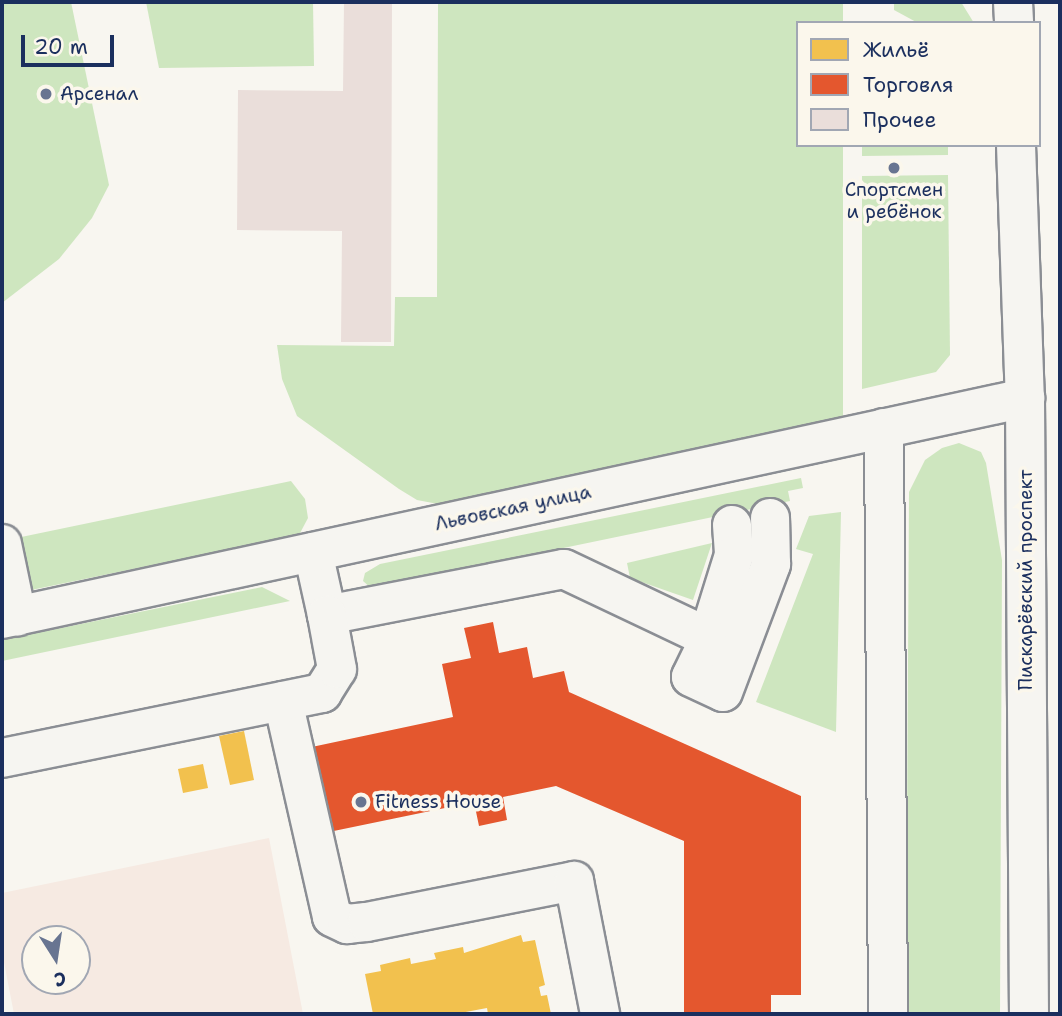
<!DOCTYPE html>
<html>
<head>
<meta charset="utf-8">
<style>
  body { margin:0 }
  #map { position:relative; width:1062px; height:1016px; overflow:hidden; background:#f8f6f0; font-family:"Shantell Sans",sans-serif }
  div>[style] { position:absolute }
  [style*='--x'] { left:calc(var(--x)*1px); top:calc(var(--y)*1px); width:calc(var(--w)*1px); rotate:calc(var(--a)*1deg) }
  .built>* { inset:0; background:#f6eae2 }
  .green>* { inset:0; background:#cee6bf }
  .homes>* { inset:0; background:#f2c14e }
  .shops>* { inset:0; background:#e4572e }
  .building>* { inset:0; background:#eadeda }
  .roads { filter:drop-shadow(2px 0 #8b8e94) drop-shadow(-2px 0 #8b8e94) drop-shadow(0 2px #8b8e94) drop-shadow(0 -2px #8b8e94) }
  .minor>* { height:38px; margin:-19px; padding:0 19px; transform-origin:19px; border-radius:19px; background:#f6f5f1 }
  .major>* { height:38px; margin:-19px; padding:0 19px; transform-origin:19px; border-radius:19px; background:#f6f5f1 }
  .dots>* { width:19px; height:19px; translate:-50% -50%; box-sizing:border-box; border:4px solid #fbf7ec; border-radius:50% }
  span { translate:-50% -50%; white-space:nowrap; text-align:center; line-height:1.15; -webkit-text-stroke:7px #fbf7ec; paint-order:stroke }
  .poi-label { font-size:19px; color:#1b2f5e }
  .left { translate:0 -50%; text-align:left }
  .street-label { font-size:19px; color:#1b2f5e }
  .frame { position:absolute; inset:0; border:4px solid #1b2f5e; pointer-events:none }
  .legend { position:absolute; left:796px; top:21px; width:245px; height:126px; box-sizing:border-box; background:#fbf7ec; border:2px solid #a1a7b3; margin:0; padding:9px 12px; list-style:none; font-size:21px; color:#1b2f5e }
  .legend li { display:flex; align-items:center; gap:14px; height:35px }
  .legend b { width:35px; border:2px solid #a1a7b3 }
  .north { position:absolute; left:21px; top:925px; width:70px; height:70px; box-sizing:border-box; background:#fbf7ec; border:2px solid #a1a7b3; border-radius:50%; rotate:168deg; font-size:19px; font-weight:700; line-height:28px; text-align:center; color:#1b2f5e }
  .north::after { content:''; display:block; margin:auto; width:24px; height:32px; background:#687591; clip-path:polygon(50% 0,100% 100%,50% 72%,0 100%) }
  .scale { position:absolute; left:21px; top:35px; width:93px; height:32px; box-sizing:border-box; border:4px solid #1b2f5e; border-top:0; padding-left:9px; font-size:21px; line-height:24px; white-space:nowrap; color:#1b2f5e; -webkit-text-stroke:5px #fbf7ec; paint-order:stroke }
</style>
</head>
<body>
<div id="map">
  <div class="built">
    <i style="clip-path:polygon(evenodd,269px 838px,303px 1014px,14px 1014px,2px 952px,2px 893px,269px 838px,35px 939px,77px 939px,77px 981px,35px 981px,35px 939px)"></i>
  </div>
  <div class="green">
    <i style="clip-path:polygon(2px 2px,71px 2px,109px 185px,92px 218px,59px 259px,2px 303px)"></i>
    <i style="clip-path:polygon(146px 2px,313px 2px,314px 66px,159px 68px)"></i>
    <i style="clip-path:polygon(438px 2px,843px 2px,843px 23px,798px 23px,798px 145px,843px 145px,843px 424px,438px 504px,417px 500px,399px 489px,297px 416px,282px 379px,277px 345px,394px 346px,395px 297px,437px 297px)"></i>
    <i style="clip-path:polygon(894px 2px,961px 2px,974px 23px,918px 23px,894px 10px)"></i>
    <i style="clip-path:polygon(862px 145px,948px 145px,948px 155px,862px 156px)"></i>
    <i style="clip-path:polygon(948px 175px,950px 355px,936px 372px,862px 389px,862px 176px)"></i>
    <i style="clip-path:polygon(959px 443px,981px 452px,986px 463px,1002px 560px,1000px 1014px,906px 1014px,909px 492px,925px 460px,942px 448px)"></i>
    <i style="clip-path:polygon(801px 478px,803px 488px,788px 491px,790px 501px,371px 588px,363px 581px,365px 573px,380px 564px)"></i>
    <i style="clip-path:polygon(291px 481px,305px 499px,308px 518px,299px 535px,2px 596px,2px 541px)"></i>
    <i style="clip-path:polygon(841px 512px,836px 732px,756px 702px,813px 554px,796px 549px,809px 516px)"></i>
    <i style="clip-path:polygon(712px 543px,693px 600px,630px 578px,627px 563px)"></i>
    <i style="clip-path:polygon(262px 587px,290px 601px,2px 661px,2px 640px)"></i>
  </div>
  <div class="homes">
    <i style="clip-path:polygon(244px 731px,254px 780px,230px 785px,219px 736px)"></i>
    <i style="clip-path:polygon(203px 764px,208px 788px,183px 793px,178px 769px)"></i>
    <i style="clip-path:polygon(521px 935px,523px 942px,535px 940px,545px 985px,539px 987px,541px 996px,547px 995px,551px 1014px,488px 1014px,487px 1008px,455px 1014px,373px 1014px,365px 974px,381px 971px,380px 965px,410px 958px,411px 964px,436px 959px,434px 953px,463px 947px,464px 953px)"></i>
  </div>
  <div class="shops">
    <i style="clip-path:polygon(493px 622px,499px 653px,527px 647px,533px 678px,564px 671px,569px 692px,801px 796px,801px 995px,771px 995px,771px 1014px,684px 1014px,684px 841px,556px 786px,503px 797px,507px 820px,479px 826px,474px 802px,324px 833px,307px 748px,453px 717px,442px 664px,471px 658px,464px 628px)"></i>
  </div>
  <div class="building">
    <i style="clip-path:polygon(344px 2px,392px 2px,391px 342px,341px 342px,342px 231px,237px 230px,238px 90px,343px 91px)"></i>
  </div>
  <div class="roads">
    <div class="minor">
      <i style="--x:884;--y:428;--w:586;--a:89.61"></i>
      <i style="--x:732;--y:525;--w:30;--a:86"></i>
      <i style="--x:734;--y:555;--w:97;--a:107.3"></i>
      <i style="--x:705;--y:648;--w:32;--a:116"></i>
      <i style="--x:691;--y:677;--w:35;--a:25"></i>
      <i style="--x:723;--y:692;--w:137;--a:-69.4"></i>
      <i style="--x:771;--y:564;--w:46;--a:-91.2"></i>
      <i style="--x:2;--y:544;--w:74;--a:78.2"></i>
      <i style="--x:313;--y:552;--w:65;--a:77.5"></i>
      <i style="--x:327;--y:615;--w:241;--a:-11"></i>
      <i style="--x:564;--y:569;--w:158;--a:25.4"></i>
      <i style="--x:2;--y:619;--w:1047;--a:-12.19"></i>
      <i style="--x:283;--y:701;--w:221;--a:77.2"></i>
      <i style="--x:332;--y:917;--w:17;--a:25"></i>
      <i style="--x:347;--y:924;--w:20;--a:-6"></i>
      <i style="--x:367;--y:922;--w:211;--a:-11.2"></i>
      <i style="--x:574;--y:881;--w:136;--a:78.9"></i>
      <i style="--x:2;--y:758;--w:327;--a:-11.5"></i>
      <i style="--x:322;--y:693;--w:28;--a:-58"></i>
      <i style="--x:337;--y:669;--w:55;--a:-100.5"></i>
    </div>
    <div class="major">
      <i style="--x:1013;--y:2;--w:21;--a:87"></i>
      <i style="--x:1016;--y:145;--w:253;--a:88"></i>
      <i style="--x:1025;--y:398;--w:616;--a:89.63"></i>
    </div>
  </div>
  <div class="dots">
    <i style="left:46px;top:94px;background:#687591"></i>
    <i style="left:894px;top:168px;background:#687591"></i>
    <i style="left:361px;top:802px;background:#687591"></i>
  </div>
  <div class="poi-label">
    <span class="left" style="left:60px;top:94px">Арсенал</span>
    <span style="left:894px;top:201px">Спортсмен<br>и ребёнок</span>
    <span class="left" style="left:375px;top:802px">Fitness House</span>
  </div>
  <div class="street-label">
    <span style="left:513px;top:508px;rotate:-12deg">Львовская улица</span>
    <span style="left:1026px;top:580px;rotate:-90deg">Пискарёвский проспект</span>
  </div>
  <div class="frame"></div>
  <ul class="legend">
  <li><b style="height:19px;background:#f2c14e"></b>Жильё</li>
  <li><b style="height:19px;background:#e4572e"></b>Торговля</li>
  <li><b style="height:19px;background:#eadeda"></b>Прочее</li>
  </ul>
  <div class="north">С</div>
  <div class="scale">20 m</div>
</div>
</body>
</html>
